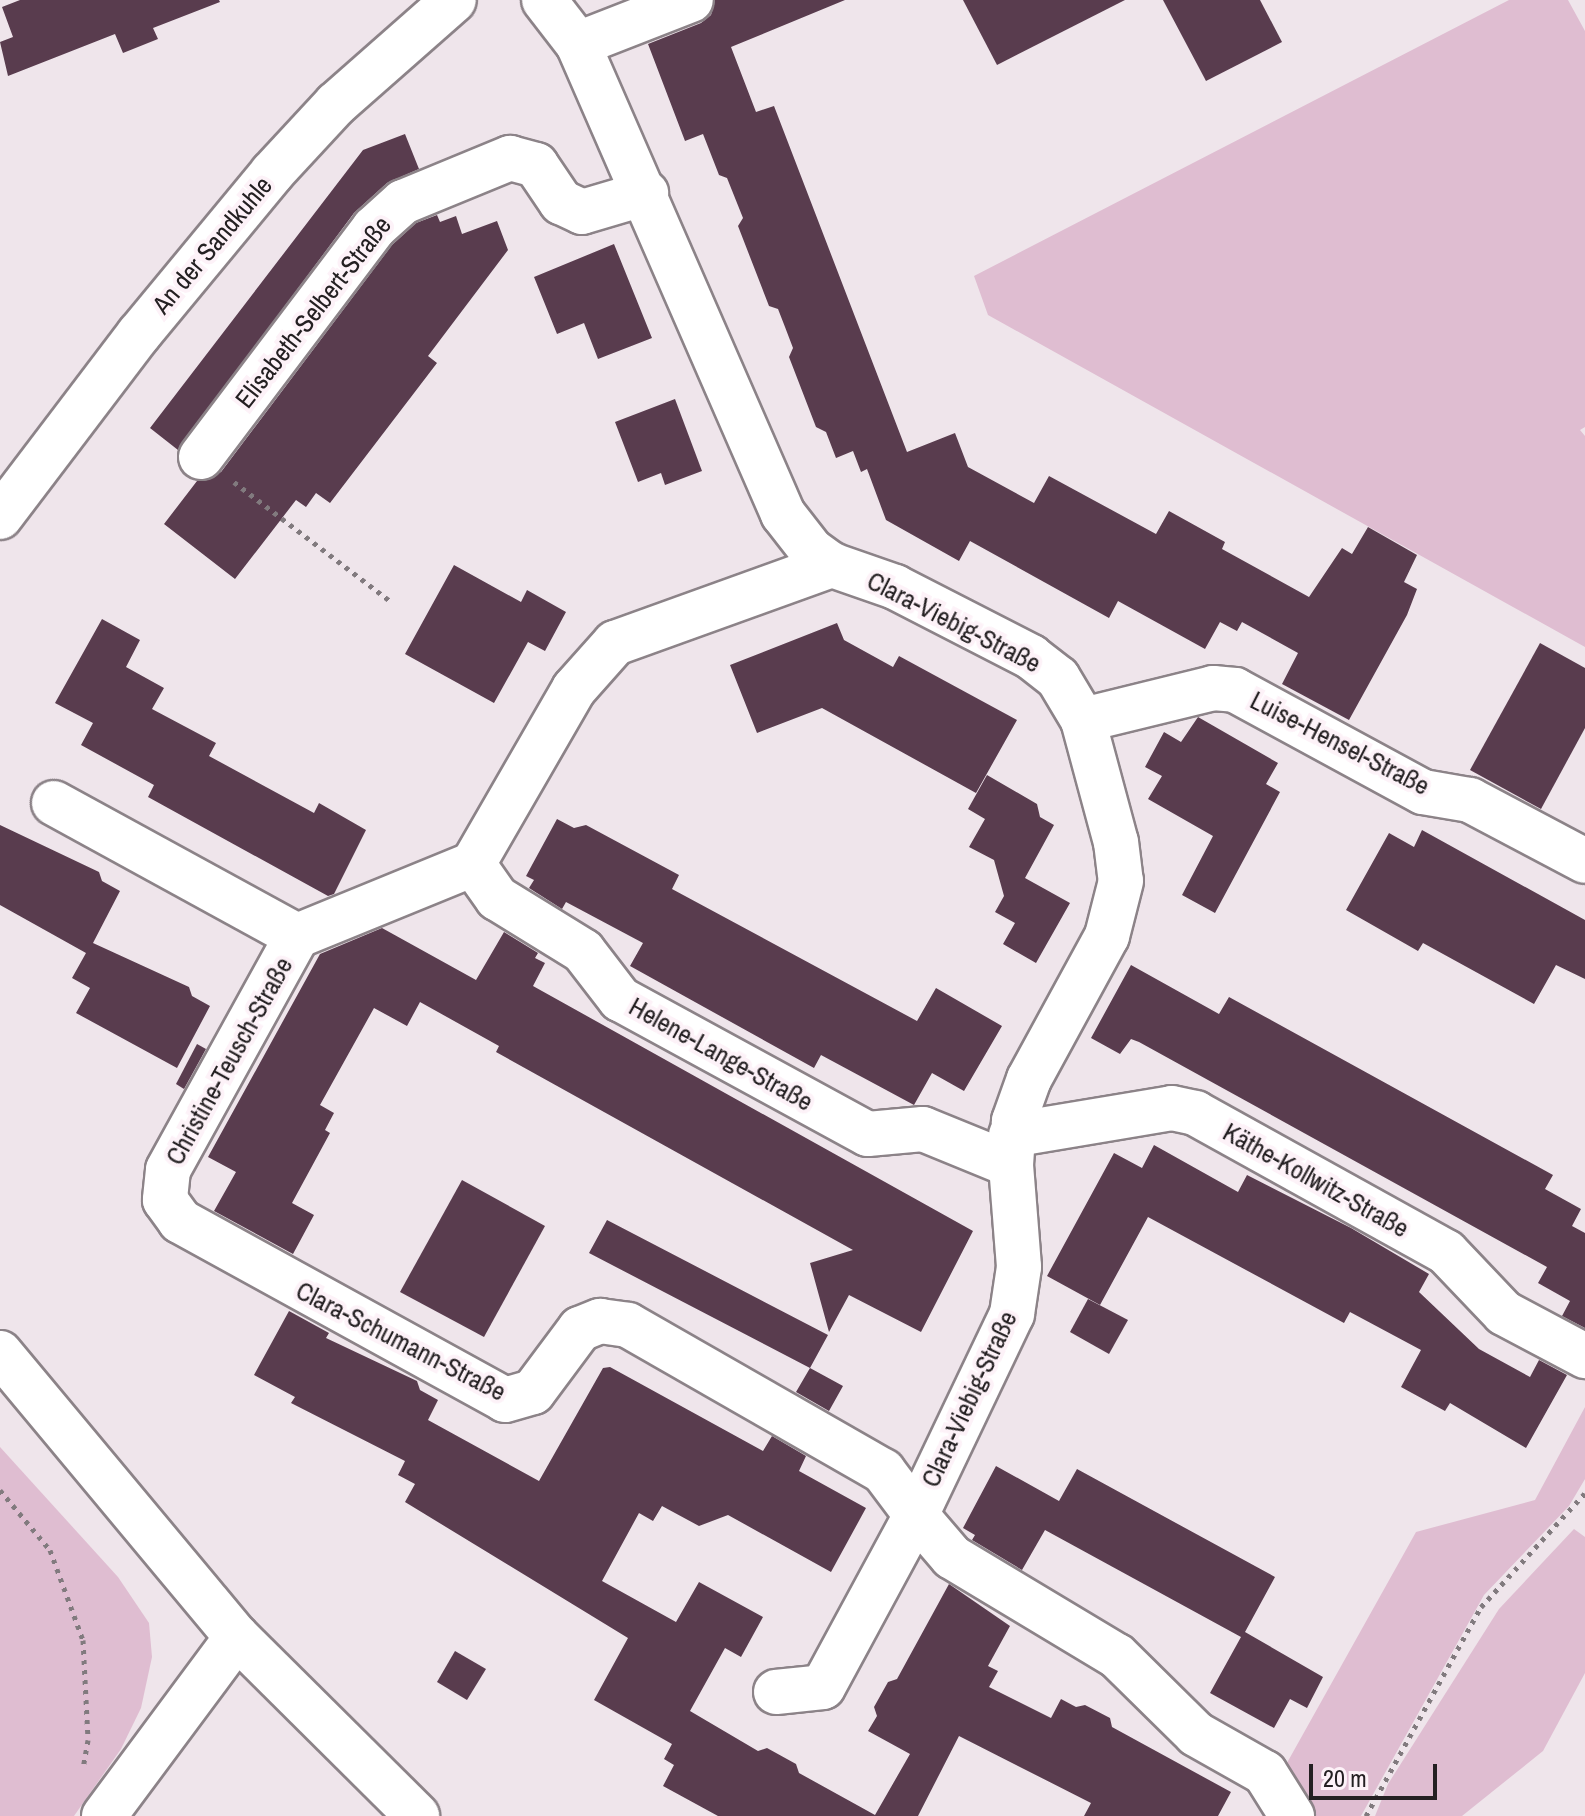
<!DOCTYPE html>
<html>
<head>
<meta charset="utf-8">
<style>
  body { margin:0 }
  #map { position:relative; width:1585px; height:1816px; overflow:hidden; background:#efe5eb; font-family:"Archivo Narrow",sans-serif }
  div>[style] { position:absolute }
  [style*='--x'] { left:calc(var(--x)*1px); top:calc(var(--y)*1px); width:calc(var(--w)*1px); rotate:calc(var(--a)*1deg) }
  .green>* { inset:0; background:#dfbdd1 }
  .building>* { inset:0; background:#593c4e }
  .path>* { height:5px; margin-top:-2.5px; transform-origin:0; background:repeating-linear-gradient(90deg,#817a7e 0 4px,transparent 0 10px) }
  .roads { filter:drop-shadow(2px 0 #8c8388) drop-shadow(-2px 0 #8c8388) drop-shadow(0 2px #8c8388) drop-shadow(0 -2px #8c8388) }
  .minor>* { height:44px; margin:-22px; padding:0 22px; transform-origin:22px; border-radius:22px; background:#fff }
  .major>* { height:44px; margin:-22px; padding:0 22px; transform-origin:22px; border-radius:22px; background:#fff }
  span { translate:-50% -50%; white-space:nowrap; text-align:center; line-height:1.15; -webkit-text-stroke:8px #fdf2f8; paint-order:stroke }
  .street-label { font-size:26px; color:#242022 }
  .scale { position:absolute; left:1309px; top:1764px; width:128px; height:36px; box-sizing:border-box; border:4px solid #242022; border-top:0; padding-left:10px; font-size:24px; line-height:28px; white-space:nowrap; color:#242022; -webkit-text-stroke:6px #fdf2f8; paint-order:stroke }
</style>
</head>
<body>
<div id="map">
  <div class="green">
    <i style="clip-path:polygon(1509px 0,1568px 0,1585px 31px,1585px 427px,1580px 430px,1585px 436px,1585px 647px,988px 315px,974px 276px)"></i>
    <i style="clip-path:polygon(1585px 1407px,1585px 1479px,1569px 1506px,1484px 1595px,1361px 1816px,1311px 1816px,1283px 1770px,1416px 1532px,1535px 1500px)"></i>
    <i style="clip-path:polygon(0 1447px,118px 1577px,149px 1623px,152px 1657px,141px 1708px,121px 1749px,74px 1816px,0 1816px)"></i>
    <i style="clip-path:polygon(1574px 1529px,1585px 1537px,1585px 1673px,1543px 1751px,1462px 1816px,1375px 1816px,1388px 1784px,1499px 1609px)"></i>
  </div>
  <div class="building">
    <i style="clip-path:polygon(20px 0,219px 0,220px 2px,153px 28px,158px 39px,123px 53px,115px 34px,8px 76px,0 42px,13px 37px,2px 7px)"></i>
    <i style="clip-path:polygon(715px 0,845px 0,731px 47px,756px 112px,774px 106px,907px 452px,955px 433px,968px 467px,1034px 503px,1049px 476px,1156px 534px,1169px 511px,1225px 542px,1222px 549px,1309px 597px,1342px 548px,1352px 554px,1368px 527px,1417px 555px,1404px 582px,1417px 589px,1407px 615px,1349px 720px,1282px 684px,1298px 653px,1242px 622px,1237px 631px,1220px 622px,1205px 649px,1118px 601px,1109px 618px,970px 541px,959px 561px,886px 520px,867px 469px,861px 472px,853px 451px,836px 458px,826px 432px,816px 427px,789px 357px,793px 348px,785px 327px,778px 309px,769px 306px,738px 226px,743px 218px,727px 178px,719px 175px,703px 134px,685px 141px,648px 44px,701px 23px,711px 15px)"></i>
    <i style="clip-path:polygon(963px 0,1125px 0,997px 65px)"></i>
    <i style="clip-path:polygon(1163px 0,1260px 0,1282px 42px,1206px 81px)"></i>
    <i style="clip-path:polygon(405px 134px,419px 169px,387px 183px,354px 213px,178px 450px,150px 428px,363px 150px)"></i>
    <i style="clip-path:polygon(437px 215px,440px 222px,456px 216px,462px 234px,497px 221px,508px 250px,428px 356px,437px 363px,330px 503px,316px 493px,306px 507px,296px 500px,235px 579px,164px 524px,197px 481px,221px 472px,392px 245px,416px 223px)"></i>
    <i style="clip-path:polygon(614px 244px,652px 338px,598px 359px,584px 323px,557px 334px,534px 277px)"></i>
    <i style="clip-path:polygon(675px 399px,702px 471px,665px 485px,661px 473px,638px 482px,615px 422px)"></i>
    <i style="clip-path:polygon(454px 565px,521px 602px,527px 590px,566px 612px,545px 651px,528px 642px,494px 703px,405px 654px)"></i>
    <i style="clip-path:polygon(102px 619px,140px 640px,126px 667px,164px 688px,152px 709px,216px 743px,209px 756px,314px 813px,319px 803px,366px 830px,334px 894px,328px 896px,148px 797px,154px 785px,81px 745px,93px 723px,55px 703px)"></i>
    <i style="clip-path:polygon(837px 623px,844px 640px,893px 667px,899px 656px,1017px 720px,976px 793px,822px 708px,757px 733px,730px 665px)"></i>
    <i style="clip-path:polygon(1540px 643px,1585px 668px,1585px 728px,1541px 809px,1470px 770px)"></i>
    <i style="clip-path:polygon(1198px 717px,1278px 763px,1266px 784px,1280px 792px,1215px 913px,1182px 895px,1213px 836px,1148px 799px,1162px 776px,1145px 767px,1164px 732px,1181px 742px)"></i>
    <i style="clip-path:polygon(987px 775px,1037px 804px,1040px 817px,1054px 825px,1025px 878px,1070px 903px,1036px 963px,1003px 944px,1015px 923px,995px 912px,1004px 896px,994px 860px,969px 847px,985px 819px,968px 809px)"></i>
    <i style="clip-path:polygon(557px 819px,574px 828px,586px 825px,679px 875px,672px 889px,917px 1021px,936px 988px,1002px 1026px,964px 1091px,932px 1073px,914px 1105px,821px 1055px,814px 1068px,630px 966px,643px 943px,566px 902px,562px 909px,529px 888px,534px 880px,526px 876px)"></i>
    <i style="clip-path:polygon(0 825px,99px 872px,102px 881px,120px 891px,93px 943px,189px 987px,192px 996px,210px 1006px,177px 1068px,76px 1013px,90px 988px,72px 978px,86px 953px,0 905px)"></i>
    <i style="clip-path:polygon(1422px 830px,1585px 920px,1585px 979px,1556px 965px,1534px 1004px,1423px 943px,1418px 951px,1346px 910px,1389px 833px,1414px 847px)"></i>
    <i style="clip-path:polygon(382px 928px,476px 980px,504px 932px,538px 953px,535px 958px,545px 963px,533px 986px,973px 1231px,921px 1332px,849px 1295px,829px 1332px,810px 1263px,853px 1250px,496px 1052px,499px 1046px,420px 1002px,407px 1026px,374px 1008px,320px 1105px,334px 1113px,325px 1130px,330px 1133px,292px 1203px,314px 1215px,293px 1254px,214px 1211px,236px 1172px,208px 1157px,320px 954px)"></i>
    <i style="clip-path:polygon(1131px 965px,1219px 1014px,1229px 997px,1553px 1175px,1545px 1189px,1581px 1209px,1572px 1226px,1585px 1233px,1585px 1328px,1562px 1316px,1570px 1301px,1538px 1283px,1547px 1267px,1139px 1042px,1131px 1039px,1120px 1054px,1091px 1038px)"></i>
    <i style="clip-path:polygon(197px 1044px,206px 1049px,184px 1089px,176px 1084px)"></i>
    <i style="clip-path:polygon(1154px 1145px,1238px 1192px,1247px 1175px,1351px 1228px,1429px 1274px,1419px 1292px,1479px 1349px,1530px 1377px,1539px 1360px,1567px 1375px,1526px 1448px,1450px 1403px,1445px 1411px,1401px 1387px,1421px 1350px,1350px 1312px,1344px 1323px,1148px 1217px,1100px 1305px,1047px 1276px,1114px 1153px,1142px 1168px)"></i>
    <i style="clip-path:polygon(462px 1180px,545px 1226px,484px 1337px,400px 1292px)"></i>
    <i style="clip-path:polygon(607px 1220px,828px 1335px,810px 1368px,843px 1386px,829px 1411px,796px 1392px,810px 1368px,589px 1253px)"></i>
    <i style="clip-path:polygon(1088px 1299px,1128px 1320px,1109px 1354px,1070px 1332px)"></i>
    <i style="clip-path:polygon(289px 1311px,329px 1333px,326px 1338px,417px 1381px,420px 1390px,438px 1400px,428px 1420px,539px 1481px,603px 1368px,610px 1367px,763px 1451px,772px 1436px,806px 1456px,799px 1471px,866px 1508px,831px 1572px,728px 1515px,699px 1526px,662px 1506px,653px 1521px,639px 1513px,602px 1581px,676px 1622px,699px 1582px,763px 1617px,741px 1657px,725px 1648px,690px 1711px,758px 1751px,767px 1748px,796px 1764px,799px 1773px,875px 1815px,910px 1754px,868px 1731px,877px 1716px,874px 1707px,888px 1682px,897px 1679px,949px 1584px,1010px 1626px,988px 1666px,998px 1671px,989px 1687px,1051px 1718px,1061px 1699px,1076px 1707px,1085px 1705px,1110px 1718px,1112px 1727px,1231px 1792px,1218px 1816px,1084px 1816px,1091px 1803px,959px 1736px,918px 1816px,718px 1816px,663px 1786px,674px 1765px,664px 1759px,672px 1744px,594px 1700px,628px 1638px,405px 1502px,415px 1484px,398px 1475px,405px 1461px,291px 1403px,295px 1397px,254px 1375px)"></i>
    <i style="clip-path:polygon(996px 1466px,1059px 1501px,1077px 1469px,1275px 1577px,1245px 1632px,1323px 1677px,1307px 1708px,1290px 1699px,1274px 1728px,1210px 1693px,1241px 1637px,1045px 1530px,1022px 1570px,972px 1540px,975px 1535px,963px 1528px)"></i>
    <i style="clip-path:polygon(455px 1651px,486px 1669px,467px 1700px,437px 1682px)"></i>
  </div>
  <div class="path">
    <i style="--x:234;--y:482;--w:195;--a:37.3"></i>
    <i style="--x:0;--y:1490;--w:78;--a:50.2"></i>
    <i style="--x:50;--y:1550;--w:96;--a:69.9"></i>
    <i style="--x:83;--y:1640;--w:100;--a:87.1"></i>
    <i style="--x:88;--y:1740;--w:28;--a:100"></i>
    <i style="--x:1366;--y:1816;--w:239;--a:-61.2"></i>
    <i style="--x:1481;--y:1607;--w:154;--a:-47.6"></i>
  </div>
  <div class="roads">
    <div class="minor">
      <i style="--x:544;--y:0;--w:56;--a:52.3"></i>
      <i style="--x:578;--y:44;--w:513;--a:66.43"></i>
      <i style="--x:783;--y:514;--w:46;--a:52.1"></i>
      <i style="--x:811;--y:550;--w:26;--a:36"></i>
      <i style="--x:832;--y:565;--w:67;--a:19.2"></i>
      <i style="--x:895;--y:587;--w:153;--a:27.2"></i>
      <i style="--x:1031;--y:657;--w:34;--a:38"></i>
      <i style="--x:1058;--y:678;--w:49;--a:59.2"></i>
      <i style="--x:1083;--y:720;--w:126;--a:74.9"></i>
      <i style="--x:1116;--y:842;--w:39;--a:83"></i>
      <i style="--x:1121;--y:881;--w:57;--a:104.3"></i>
      <i style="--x:1107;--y:936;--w:163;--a:118.6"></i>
      <i style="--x:1029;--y:1079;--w:45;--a:109.7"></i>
      <i style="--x:1014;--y:1121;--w:44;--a:93.9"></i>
      <i style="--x:1011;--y:1165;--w:102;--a:85.5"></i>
      <i style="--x:1019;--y:1267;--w:48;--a:98.5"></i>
      <i style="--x:1012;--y:1314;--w:223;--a:115.5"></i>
      <i style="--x:578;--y:44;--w:121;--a:-21.3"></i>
      <i style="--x:201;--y:457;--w:287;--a:-52.9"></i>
      <i style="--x:374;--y:228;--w:39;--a:-42"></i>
      <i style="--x:403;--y:202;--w:116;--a:-22.4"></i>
      <i style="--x:510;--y:158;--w:27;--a:15"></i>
      <i style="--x:536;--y:165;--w:45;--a:56"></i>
      <i style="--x:561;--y:202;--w:23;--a:25"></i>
      <i style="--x:582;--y:212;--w:67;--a:-16.5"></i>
      <i style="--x:1083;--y:720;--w:134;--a:-13.8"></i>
      <i style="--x:1213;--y:688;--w:22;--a:5"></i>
      <i style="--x:1235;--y:690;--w:214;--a:28.5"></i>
      <i style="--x:1423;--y:792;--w:48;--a:9.7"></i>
      <i style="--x:1470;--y:800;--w:130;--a:27.9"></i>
      <i style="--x:54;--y:803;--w:277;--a:28.7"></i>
      <i style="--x:297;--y:936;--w:267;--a:118.9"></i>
      <i style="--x:168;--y:1170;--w:30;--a:96"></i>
      <i style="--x:165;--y:1200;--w:26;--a:54"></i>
      <i style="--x:180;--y:1221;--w:371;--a:28.8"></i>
      <i style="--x:505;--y:1400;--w:29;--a:-16"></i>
      <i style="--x:533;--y:1392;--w:79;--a:-53.3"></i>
      <i style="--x:580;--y:1329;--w:22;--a:-22"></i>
      <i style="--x:600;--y:1321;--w:28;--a:8"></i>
      <i style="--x:628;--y:1325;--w:294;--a:29.8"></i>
      <i style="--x:883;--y:1471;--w:55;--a:53.1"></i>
      <i style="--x:473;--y:864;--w:42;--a:54.8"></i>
      <i style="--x:497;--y:898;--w:101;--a:31.6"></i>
      <i style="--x:583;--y:951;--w:61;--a:52.4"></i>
      <i style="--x:620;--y:999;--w:282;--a:28.6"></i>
      <i style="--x:868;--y:1134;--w:55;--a:-5.2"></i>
      <i style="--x:923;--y:1129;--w:95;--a:22.2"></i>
      <i style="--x:297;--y:936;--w:190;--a:-22.2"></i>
      <i style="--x:473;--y:864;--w:202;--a:-60"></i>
      <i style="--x:574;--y:689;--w:62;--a:-48.3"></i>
      <i style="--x:615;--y:643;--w:231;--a:-19.8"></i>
      <i style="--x:1011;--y:1135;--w:163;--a:-9.5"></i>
      <i style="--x:1172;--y:1108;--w:24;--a:12"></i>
      <i style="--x:1195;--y:1113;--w:287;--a:29"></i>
      <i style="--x:1446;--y:1252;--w:84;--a:46.4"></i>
      <i style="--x:1504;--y:1313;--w:92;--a:28"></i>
      <i style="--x:776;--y:1692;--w:47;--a:-6.1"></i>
      <i style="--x:823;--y:1687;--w:196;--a:-61.6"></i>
      <i style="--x:916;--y:1515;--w:55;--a:49.4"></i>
      <i style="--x:952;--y:1557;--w:192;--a:31"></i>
      <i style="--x:1117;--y:1656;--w:111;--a:44.6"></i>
      <i style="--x:1196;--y:1734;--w:79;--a:29.5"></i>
      <i style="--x:1265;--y:1773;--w:51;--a:57.9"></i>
      <i style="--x:104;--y:1816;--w:223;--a:-53.4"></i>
    </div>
    <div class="major">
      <i style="--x:0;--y:517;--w:230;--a:-52.8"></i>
      <i style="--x:139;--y:334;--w:209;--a:-50.4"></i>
      <i style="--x:272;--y:173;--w:94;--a:-47.2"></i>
      <i style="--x:336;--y:104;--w:157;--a:-41.4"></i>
      <i style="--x:0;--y:1353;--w:370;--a:50.2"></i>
      <i style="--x:237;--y:1637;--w:254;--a:44.8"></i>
    </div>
  </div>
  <div class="street-label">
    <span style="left:212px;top:245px;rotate:-50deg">An der Sandkuhle</span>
    <span style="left:313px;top:312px;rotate:-52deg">Elisabeth-Selbert-Straße</span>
    <span style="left:954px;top:622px;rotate:27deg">Clara-Viebig-Straße</span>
    <span style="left:1340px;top:743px;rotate:27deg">Luise-Hensel-Straße</span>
    <span style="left:721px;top:1054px;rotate:29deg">Helene-Lange-Straße</span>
    <span style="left:229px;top:1061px;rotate:-61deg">Christine-Teusch-Straße</span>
    <span style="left:1316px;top:1180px;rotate:29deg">Käthe-Kollwitz-Straße</span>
    <span style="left:401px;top:1341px;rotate:27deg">Clara-Schumann-Straße</span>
    <span style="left:969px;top:1399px;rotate:-65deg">Clara-Viebig-Straße</span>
  </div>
  <div class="scale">20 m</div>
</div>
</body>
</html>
